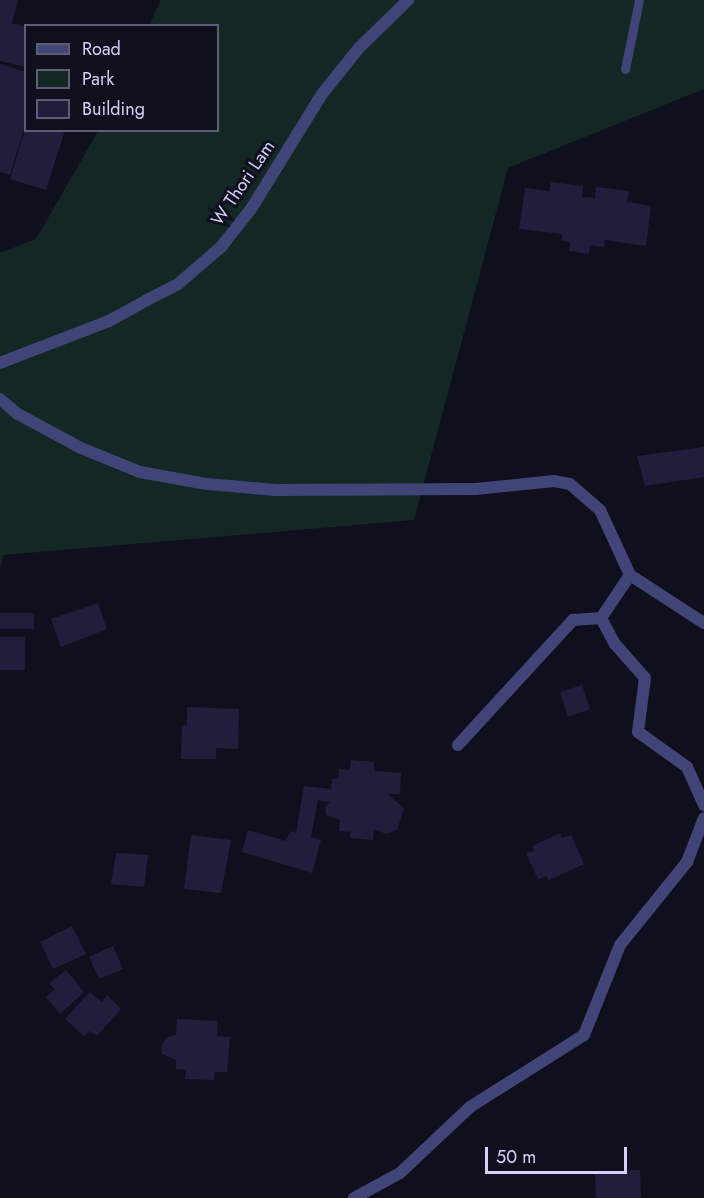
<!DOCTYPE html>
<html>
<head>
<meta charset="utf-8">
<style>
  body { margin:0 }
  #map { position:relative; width:704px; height:1198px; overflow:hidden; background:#100f1e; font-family:Jost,sans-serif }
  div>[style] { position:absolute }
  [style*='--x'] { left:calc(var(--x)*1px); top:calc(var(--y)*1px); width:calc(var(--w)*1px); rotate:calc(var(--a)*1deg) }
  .green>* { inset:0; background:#132725 }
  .building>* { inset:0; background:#211e3d }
  .lane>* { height:9px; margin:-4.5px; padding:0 4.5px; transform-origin:4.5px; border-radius:4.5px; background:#414477 }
  .street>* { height:12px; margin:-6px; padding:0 6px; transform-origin:6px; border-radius:6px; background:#414477 }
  span { translate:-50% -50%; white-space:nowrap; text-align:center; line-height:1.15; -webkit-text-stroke:6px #100f1e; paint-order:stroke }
  .street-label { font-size:18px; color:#d3d3f9 }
  .legend { position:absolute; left:24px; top:24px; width:195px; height:108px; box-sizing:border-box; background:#100f1e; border:2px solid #5e5d76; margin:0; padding:8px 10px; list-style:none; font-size:18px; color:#d3d3f9 }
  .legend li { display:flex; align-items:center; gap:12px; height:30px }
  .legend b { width:30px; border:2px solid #5e5d76 }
  .scale { position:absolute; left:485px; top:1147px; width:142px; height:27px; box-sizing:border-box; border:3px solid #d3d3f9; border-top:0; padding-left:8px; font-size:18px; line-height:21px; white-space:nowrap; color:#d3d3f9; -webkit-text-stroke:4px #100f1e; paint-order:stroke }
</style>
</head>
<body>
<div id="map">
  <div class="green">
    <i style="clip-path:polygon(161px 0,704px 0,704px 89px,508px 168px,414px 520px,4px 555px,0 568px,0 253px,36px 239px,98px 131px,218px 130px,218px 26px,149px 25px)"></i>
  </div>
  <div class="building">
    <i style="clip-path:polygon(0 0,18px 0,12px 23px,26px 27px,26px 67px,0 61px)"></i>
    <i style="clip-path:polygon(0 64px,26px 72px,26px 122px,10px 175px,0 172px)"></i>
    <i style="clip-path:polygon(25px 130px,65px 130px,46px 190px,10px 179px)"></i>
    <i style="clip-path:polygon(551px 182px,583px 186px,582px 197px,595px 198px,596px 187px,629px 191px,627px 202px,651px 206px,646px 246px,605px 240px,604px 247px,590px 245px,589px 254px,569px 251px,570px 242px,562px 241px,562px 234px,519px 229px,525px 188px,549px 191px)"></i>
    <i style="clip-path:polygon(704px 447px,704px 477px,645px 486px,637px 456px)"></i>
    <i style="clip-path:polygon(98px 603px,107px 629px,61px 647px,51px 619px)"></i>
    <i style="clip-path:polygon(0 613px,34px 613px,34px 629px,0 629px)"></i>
    <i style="clip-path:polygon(0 637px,25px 637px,25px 670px,0 670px)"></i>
    <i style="clip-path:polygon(582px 685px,590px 709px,568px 717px,560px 692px)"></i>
    <i style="clip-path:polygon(187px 707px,239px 709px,238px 749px,216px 748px,216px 759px,181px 759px,182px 725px,187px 725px)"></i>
    <i style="clip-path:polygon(351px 760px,374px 762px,374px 771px,401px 773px,400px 794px,387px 794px,404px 808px,397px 830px,386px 834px,374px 829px,373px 840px,350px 838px,351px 832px,339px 831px,340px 820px,326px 815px,325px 807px,330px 802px,318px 800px,311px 837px,321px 840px,312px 873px,242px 852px,248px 830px,286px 841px,290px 831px,296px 833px,304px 786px,331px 789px,332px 779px,338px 779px,339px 769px,350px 770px)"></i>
    <i style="clip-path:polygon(560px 833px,562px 838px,571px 835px,584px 864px,549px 880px,546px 876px,538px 879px,526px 853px,534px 851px,532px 846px)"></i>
    <i style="clip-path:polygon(191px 835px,231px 840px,221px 893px,184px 889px)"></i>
    <i style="clip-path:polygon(116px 853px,148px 855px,144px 887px,111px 884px)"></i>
    <i style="clip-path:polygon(72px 926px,86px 954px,53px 969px,40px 942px)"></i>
    <i style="clip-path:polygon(113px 946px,123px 969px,99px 979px,89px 957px)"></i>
    <i style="clip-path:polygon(66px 970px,84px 992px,60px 1014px,46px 997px,55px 990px,49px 983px)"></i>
    <i style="clip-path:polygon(90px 992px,102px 1002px,107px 995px,121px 1009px,97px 1036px,89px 1031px,84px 1036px,65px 1019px)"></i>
    <i style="clip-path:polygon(177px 1019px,218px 1021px,217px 1036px,230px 1037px,227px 1072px,215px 1072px,214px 1080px,185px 1079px,186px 1070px,176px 1069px,176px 1060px,162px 1054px,161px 1046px,167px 1037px,176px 1035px)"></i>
    <i style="clip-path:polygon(640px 1170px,641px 1198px,596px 1198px,595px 1172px)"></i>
  </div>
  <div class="lane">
    <i style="--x:625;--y:69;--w:70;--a:-78.5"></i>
  </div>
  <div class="street">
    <i style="--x:0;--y:363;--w:117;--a:-21.1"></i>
    <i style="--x:109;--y:321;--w:43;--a:-28.9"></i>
    <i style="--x:147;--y:300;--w:35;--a:-27"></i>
    <i style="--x:178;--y:284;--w:57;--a:-40.7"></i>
    <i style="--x:221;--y:247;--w:48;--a:-51.7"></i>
    <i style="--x:251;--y:209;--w:135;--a:-58.3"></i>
    <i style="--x:322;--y:94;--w:59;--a:-51.2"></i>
    <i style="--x:359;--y:48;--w:69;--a:-44.4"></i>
    <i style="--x:0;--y:399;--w:23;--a:40"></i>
    <i style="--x:18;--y:414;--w:72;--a:28.4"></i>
    <i style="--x:81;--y:448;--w:64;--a:22.1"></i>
    <i style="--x:140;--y:472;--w:68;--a:10.2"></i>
    <i style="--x:207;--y:484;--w:69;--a:5"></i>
    <i style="--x:276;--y:490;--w:200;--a:-0.3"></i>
    <i style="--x:476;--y:489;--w:78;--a:-5.9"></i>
    <i style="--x:554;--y:481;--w:16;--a:11"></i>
    <i style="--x:570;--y:484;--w:40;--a:41"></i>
    <i style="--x:600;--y:510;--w:72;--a:65.2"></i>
    <i style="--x:630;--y:575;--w:88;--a:33"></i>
    <i style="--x:601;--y:618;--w:30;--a:62"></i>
    <i style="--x:615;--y:644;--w:45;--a:48.6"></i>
    <i style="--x:645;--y:678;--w:54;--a:97.4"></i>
    <i style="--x:638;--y:732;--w:60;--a:35.5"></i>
    <i style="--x:687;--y:767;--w:42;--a:65.9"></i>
    <i style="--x:458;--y:745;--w:170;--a:-47.4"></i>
    <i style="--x:573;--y:620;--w:28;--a:-4"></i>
    <i style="--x:601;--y:618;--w:52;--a:-56"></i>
    <i style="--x:354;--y:1198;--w:52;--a:-28.5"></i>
    <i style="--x:400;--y:1173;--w:96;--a:-43.3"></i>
    <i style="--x:470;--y:1107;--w:135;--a:-32.3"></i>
    <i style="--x:584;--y:1035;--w:97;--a:-68.2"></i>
    <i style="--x:620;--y:945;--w:107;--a:-51.1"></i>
    <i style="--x:687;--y:862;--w:47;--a:-68.9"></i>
  </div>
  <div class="street-label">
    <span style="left:243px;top:183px;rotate:-56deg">W Thori Lam</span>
  </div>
  <ul class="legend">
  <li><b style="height:8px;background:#414477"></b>Road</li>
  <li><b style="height:16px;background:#132725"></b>Park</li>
  <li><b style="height:16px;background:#211e3d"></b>Building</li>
  </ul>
  <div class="scale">50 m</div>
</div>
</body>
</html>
